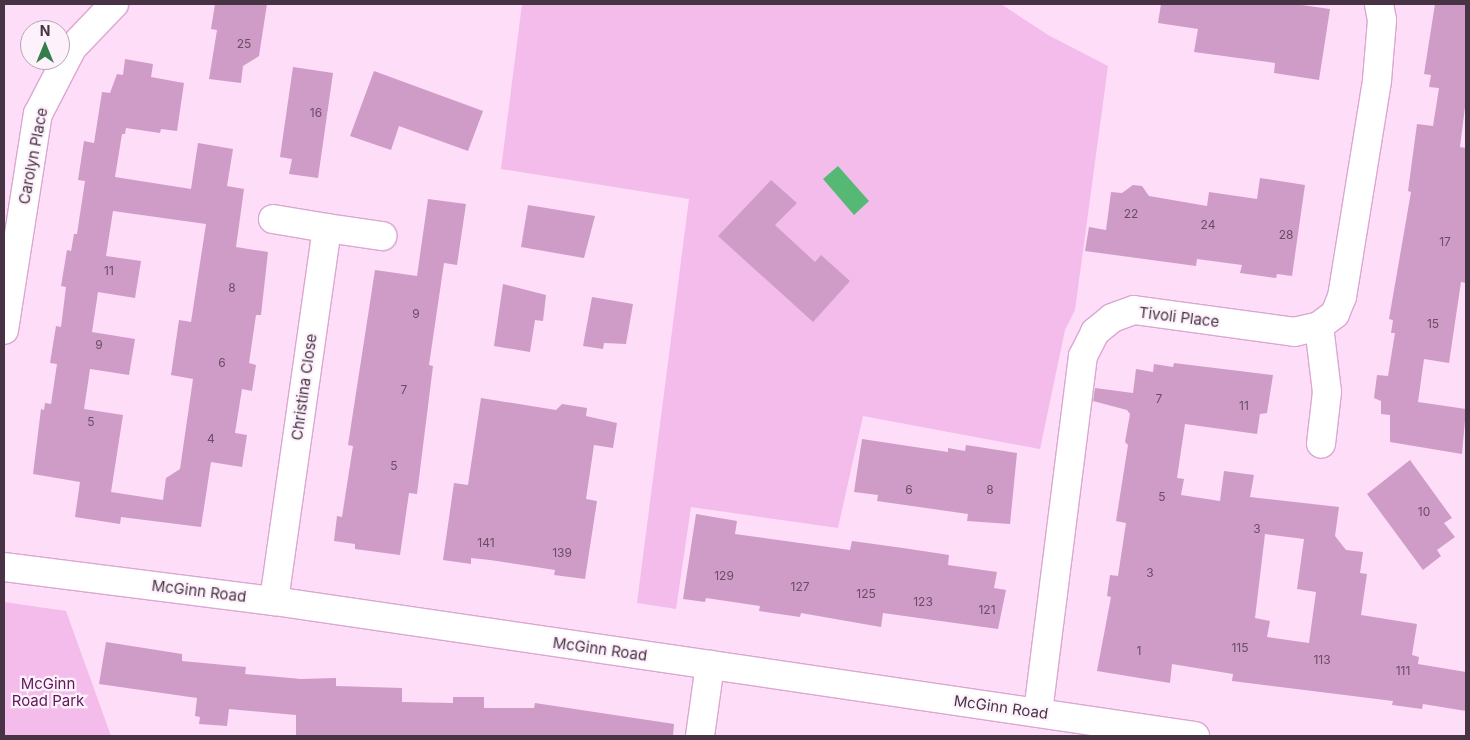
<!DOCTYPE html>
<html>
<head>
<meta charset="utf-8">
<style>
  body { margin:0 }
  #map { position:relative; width:1470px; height:740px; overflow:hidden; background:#fdddf8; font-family:Inter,sans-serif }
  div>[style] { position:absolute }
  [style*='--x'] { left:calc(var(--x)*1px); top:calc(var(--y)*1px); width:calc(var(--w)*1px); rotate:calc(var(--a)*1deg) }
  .green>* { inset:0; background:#f4bceb }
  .water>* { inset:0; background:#55b975 }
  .building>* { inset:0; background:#cf9cc7 }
  .roads { filter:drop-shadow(1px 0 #daa7d2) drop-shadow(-1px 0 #daa7d2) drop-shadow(0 1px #daa7d2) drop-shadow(0 -1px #daa7d2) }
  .minor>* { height:28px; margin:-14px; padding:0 14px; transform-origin:14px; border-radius:14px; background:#fff }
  span { translate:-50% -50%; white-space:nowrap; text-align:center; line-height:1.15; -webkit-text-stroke:4.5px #fdf2fb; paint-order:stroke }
  .number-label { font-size:12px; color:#6a4d66 }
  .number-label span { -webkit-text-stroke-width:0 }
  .street-label { font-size:15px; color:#483345 }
  .park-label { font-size:15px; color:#61175b }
  .frame { position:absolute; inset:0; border:5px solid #483345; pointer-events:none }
  .north { position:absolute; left:20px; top:20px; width:50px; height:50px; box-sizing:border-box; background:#fdf2fb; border:1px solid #b5a6b2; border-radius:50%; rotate:0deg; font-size:14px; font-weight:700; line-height:20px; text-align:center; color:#483345 }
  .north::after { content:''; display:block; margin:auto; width:18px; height:22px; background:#347e4c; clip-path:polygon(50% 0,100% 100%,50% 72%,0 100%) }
</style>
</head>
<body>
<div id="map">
  <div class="green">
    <i style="clip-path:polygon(522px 4px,1001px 4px,1048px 35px,1108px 66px,1075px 310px,1065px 330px,1040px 449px,863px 416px,838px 528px,691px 507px,676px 609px,637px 603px,689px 199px,501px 169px)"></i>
    <i style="clip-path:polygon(4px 602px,66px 611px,111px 736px,4px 736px)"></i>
  </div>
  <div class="water">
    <i style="clip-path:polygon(838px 166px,869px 201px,854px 215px,823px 179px)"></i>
  </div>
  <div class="building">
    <i style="clip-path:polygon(215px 4px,267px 4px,259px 56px,243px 66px,241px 83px,209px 79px,217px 30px,211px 29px)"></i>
    <i style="clip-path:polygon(1161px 4px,1295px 4px,1330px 9px,1319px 80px,1274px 73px,1275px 63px,1194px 52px,1198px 29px,1158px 23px)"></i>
    <i style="clip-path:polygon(1435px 4px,1466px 4px,1466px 99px,1460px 147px,1466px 148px,1466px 283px,1461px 282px,1449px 363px,1424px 359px,1418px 402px,1466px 409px,1462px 454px,1390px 442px,1390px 415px,1381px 414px,1381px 401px,1374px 398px,1377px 375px,1388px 376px,1395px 333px,1391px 333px,1393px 320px,1389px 319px,1411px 192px,1408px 191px,1417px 124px,1433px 126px,1439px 88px,1429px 87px,1431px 75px,1424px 74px)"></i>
    <i style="clip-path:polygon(evenodd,125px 59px,153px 64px,151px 77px,184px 83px,177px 131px,161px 129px,160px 133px,126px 128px,125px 134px,122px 134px,115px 177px,191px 189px,198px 143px,233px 149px,227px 186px,244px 189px,236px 247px,268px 252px,261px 315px,256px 315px,249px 363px,256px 365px,252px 391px,242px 389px,235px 433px,247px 435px,242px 467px,211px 462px,201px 527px,121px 517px,120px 524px,75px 517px,80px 482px,33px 474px,41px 409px,44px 410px,45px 403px,51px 404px,57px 364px,50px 363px,56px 326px,61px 327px,66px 287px,61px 286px,67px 250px,71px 251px,74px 234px,77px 234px,85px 181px,78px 180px,84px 141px,94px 143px,102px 92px,110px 93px,117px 74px,123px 75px,125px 59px,113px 211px,206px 224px,191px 322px,179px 320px,171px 375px,193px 379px,180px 469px,166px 478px,163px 500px,111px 492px,123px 415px,84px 409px,90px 369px,129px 375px,135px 339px,92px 332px,98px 292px,135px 298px,141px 261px,106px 256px,113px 211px)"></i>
    <i style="clip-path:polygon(293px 67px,333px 73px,318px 178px,289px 174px,292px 159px,280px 157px)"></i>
    <i style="clip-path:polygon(374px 71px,483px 111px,468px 151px,399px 126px,391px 150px,350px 136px)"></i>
    <i style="clip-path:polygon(1260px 178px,1305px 185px,1292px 276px,1277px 274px,1276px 278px,1240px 273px,1242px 265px,1197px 259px,1196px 266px,1085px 251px,1089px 227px,1106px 230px,1111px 192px,1122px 193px,1133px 185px,1142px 186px,1149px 196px,1207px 206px,1209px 192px,1257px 199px)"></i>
    <i style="clip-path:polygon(771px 180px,797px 203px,775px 225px,815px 262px,821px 255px,850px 281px,813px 322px,718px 236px)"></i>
    <i style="clip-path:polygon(428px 199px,466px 204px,457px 265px,444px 263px,429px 365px,433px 366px,417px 494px,409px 493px,400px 555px,355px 549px,355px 544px,334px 541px,337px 516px,342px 517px,353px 446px,348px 445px,375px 270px,417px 276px)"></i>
    <i style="clip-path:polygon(528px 205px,595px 216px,584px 258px,521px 247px)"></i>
    <i style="clip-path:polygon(503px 284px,546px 295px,543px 321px,535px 320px,530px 352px,494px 346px)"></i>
    <i style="clip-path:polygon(592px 297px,633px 304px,626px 344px,604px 343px,603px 349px,583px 346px)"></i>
    <i style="clip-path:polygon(evenodd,1174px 363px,1273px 375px,1267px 413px,1260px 414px,1257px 434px,1185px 424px,1177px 478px,1184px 479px,1181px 495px,1220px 501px,1224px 471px,1254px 475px,1250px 497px,1339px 507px,1335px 536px,1346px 550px,1363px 552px,1360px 573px,1367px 574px,1361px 615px,1417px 624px,1412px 655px,1419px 657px,1418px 664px,1466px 672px,1466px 711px,1423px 704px,1422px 709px,1392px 705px,1393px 701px,1232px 681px,1233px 674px,1172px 664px,1170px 683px,1097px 671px,1111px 597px,1107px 596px,1110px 575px,1118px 576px,1126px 523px,1116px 521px,1128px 445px,1125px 442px,1130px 414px,1127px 410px,1093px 401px,1095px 388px,1133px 393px,1136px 369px,1153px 372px,1154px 364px,1173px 367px,1174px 363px,1265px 534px,1304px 539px,1297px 589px,1316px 592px,1309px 643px,1267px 637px,1270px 621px,1255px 618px,1265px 534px)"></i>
    <i style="clip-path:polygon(481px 398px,556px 410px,562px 404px,587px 408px,586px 416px,617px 423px,613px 448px,594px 445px,586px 499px,597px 501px,585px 579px,554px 575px,555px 570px,490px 560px,471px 558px,471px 564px,443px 560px,454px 483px,468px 485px)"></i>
    <i style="clip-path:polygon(862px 439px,948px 452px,948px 448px,965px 451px,966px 445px,1017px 453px,1010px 524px,967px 521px,968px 514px,877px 501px,878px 495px,854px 492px)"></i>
    <i style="clip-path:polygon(1410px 460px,1452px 518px,1444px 523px,1455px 537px,1437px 550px,1441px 556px,1423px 570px,1367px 494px)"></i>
    <i style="clip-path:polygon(696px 514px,737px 521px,735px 534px,850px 550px,852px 541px,903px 548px,949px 555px,948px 565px,997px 572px,994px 588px,1006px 590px,998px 629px,883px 613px,881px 627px,801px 613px,800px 617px,759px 611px,760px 606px,706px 598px,705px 602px,683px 599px)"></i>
    <i style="clip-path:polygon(106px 642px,182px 654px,182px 661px,246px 667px,245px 674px,301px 679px,336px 678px,336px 686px,402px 688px,402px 702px,453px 703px,453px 697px,484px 697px,484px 708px,534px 708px,535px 703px,674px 724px,673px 736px,296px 735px,296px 715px,229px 709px,227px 726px,199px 724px,200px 717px,195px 716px,197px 698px,99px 684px)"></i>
  </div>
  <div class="roads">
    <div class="minor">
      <i style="--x:273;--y:219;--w:55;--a:9.5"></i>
      <i style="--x:327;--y:228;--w:377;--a:98.1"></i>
      <i style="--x:327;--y:228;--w:56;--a:8.3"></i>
      <i style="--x:1319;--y:326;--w:66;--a:83.1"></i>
      <i style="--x:1327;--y:392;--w:52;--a:96.6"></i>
      <i style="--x:4;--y:330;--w:219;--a:-81.1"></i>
      <i style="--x:38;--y:114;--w:74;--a:-62.7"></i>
      <i style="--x:72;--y:48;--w:61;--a:-46.3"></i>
      <i style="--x:4;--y:567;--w:272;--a:7.2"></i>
      <i style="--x:274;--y:601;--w:931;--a:8.34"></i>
      <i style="--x:1038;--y:712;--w:359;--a:-82.8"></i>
      <i style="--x:1083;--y:356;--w:27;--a:-63"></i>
      <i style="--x:1095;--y:332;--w:22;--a:-39"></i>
      <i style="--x:1112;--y:318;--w:23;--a:-20"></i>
      <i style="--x:1134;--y:310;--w:162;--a:7.8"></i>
      <i style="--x:1294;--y:332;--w:26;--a:-13"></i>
      <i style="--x:1319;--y:326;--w:20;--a:-37"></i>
      <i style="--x:1335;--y:314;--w:18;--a:-68"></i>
      <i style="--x:1342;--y:297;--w:220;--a:-80.8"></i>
      <i style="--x:1377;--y:80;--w:60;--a:-85.2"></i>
      <i style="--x:1382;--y:20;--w:16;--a:-101"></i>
      <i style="--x:700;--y:736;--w:72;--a:-82"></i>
    </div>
  </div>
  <div class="number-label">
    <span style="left:244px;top:44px">25</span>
    <span style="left:316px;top:113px">16</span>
    <span style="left:1131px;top:214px">22</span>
    <span style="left:1208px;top:225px">24</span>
    <span style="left:1286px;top:235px">28</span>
    <span style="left:1445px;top:242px">17</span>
    <span style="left:109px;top:271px">11</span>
    <span style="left:232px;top:288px">8</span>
    <span style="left:416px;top:314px">9</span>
    <span style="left:1433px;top:324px">15</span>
    <span style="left:99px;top:345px">9</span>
    <span style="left:222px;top:363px">6</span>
    <span style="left:404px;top:390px">7</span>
    <span style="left:1159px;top:399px">7</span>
    <span style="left:1244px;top:406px">11</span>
    <span style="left:91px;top:422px">5</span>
    <span style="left:211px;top:439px">4</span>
    <span style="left:394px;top:466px">5</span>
    <span style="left:909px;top:490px">6</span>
    <span style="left:990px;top:490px">8</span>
    <span style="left:1162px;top:497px">5</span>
    <span style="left:1424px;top:512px">10</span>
    <span style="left:1257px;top:529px">3</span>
    <span style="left:486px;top:543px">141</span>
    <span style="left:562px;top:553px">139</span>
    <span style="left:1150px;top:573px">3</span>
    <span style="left:724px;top:576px">129</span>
    <span style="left:800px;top:587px">127</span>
    <span style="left:866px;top:594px">125</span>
    <span style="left:923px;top:602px">123</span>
    <span style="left:987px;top:610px">121</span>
    <span style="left:1240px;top:648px">115</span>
    <span style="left:1139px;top:651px">1</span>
    <span style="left:1322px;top:660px">113</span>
    <span style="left:1403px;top:671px">111</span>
  </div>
  <div class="street-label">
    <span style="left:33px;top:156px;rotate:-79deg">Carolyn Place</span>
    <span style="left:1179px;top:317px;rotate:7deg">Tivoli Place</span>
    <span style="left:304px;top:387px;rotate:-82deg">Christina Close</span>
    <span style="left:199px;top:591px;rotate:7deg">McGinn Road</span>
    <span style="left:600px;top:649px;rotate:8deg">McGinn Road</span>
    <span style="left:1001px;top:707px;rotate:8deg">McGinn Road</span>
  </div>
  <div class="park-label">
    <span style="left:48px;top:692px">McGinn<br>Road Park</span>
  </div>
  <div class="frame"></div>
  <div class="north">N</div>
</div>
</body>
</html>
